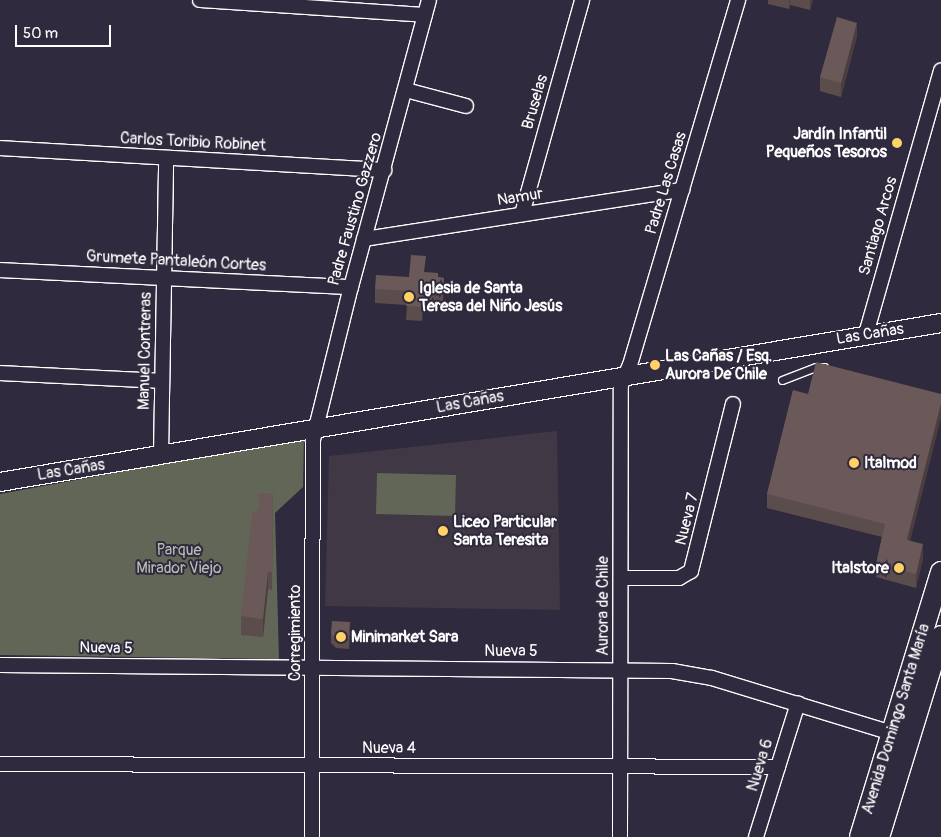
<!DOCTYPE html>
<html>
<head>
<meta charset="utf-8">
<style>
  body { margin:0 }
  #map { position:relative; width:941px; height:837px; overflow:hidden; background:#2f2a3d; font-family:Pangolin,sans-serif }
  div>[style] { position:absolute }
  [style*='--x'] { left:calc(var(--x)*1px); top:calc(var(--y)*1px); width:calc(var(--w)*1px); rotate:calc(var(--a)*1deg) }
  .built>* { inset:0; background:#413845 }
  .green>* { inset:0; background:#626657 }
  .roads { filter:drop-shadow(1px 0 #fff) drop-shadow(-1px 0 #fff) drop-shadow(0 1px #fff) drop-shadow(0 -1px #fff) }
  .service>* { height:7px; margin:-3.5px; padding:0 3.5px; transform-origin:3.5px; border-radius:3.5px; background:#2f2a3d }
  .minor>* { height:14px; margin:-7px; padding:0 7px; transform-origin:7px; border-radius:7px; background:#2f2a3d }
  .tertiary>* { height:18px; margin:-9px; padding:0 9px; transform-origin:9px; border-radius:9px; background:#2f2a3d }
  .secondary>* { height:20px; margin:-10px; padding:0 10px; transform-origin:10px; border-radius:10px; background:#2f2a3d }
  .wall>* { inset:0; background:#5b4d4c }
  .shaded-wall>* { inset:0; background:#4a3e3e }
  .building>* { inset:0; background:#6a5958 }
  .dots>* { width:14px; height:14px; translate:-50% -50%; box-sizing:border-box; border:2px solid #2f2a3d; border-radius:50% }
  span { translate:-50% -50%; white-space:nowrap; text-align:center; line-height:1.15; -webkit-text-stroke:4px #2f2a3d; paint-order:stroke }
  .street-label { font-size:16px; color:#fff }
  .poi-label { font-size:16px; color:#fff; font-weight:700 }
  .right { translate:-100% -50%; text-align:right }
  .left { translate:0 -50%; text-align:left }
  .park-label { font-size:16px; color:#b8bab3 }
  .scale { position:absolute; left:15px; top:25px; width:96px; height:22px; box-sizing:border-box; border:2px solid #fff; border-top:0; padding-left:6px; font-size:15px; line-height:18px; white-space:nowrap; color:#fff; -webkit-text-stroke:4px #2f2a3d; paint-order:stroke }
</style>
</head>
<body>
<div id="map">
  <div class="built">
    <i style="clip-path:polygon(557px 431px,560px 610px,325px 606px,329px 456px)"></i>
  </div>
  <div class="green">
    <i style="clip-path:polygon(304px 438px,303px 487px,275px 513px,279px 659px,0 655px,0 494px)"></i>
    <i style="clip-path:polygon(377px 473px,456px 475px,455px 516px,376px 514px)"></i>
  </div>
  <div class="roads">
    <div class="service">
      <i style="--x:782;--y:380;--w:36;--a:-21"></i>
      <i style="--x:816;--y:367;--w:8;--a:0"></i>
    </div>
    <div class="minor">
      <i style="--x:200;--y:0;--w:225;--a:3.8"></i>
      <i style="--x:406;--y:90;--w:62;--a:14.9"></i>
      <i style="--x:0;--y:148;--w:385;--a:3.3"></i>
      <i style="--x:522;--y:214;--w:222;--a:-74.3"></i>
      <i style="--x:364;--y:239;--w:322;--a:-8.8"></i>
      <i style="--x:0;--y:270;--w:351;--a:2.8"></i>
      <i style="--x:866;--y:334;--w:274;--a:-74.1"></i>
      <i style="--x:0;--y:373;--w:162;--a:2.8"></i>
      <i style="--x:161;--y:455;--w:297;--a:-89"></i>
      <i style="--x:621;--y:578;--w:58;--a:0"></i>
      <i style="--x:679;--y:578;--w:14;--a:-30"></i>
      <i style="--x:691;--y:571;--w:172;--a:-75.9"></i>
      <i style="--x:0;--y:665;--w:672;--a:0.51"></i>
      <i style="--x:672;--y:671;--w:41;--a:9.9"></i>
      <i style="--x:712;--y:678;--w:188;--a:17"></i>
      <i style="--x:0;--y:764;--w:778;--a:0.22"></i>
      <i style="--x:312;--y:837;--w:397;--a:-89.9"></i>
      <i style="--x:313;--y:440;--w:158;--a:-76.1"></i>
      <i style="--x:351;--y:287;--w:297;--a:-74.8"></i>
      <i style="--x:620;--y:837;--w:452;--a:-89.9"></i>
      <i style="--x:621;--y:385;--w:22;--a:-66"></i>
      <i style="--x:630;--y:365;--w:381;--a:-73.5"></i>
      <i style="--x:756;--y:837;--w:140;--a:-72.6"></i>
    </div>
    <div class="tertiary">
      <i style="--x:0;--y:482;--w:954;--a:-9.59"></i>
    </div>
    <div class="secondary">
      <i style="--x:860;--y:837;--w:277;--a:-73"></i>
      <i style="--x:879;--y:837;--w:210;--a:-72.9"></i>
    </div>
  </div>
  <div class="wall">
    <i style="clip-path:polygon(768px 0,813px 0,810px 10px,790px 5px,789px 9px,768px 4px)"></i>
    <i style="clip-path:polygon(857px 36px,841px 97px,820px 91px,820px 77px)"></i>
    <i style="clip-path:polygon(425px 272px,438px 277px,444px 278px,443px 302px,437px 302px,437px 307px,423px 306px,422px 321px,406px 320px,407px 305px,375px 303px,375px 289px)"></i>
    <i style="clip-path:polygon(793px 390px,923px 558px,916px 588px,876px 577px,876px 564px,882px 537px,767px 508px,767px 494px)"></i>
    <i style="clip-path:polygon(273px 493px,272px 590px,268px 589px,263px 637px,241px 635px,241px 616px)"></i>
    <i style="clip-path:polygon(350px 632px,349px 649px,336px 648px,331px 643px,331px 633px)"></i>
  </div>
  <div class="shaded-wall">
    <i style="clip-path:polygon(789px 0,790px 0,789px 9px)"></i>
    <i style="clip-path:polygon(810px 0,813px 0,810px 10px)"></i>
    <i style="clip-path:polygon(857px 23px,857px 36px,841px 97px,841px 83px)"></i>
    <i style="clip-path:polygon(423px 292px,423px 306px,422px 321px,422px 307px)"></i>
    <i style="clip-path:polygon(941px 404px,941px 418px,907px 554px,907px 540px)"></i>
    <i style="clip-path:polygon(923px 544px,923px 558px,916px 588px,916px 574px)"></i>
    <i style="clip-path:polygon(268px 571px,268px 589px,263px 637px,263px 619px)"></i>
  </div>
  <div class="building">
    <i style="clip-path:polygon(837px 17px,857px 23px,841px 83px,820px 77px)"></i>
    <i style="clip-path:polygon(411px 255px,426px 256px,424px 272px,438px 273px,438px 277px,444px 278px,443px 288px,437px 288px,437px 293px,423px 292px,422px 307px,406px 306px,408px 291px,375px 289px,376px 275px,409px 277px)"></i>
    <i style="clip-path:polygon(816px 362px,941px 394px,941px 404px,907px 540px,923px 544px,916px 574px,876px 564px,885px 524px,767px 494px,793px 390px,808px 394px)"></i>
    <i style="clip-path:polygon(259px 493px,273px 493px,272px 572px,268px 571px,263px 619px,241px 616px,252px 513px,259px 508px)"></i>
    <i style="clip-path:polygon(332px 621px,350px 622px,349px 639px,336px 639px,331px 633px)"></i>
  </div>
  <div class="dots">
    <i style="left:897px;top:143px;background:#ffd166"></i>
    <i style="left:409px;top:297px;background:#ffd166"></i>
    <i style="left:655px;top:365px;background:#ffd166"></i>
    <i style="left:854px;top:463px;background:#ffd166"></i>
    <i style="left:443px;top:531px;background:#ffd166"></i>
    <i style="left:899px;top:568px;background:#ffd166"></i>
    <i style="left:341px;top:637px;background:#ffd166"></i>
  </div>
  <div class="street-label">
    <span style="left:535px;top:102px;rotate:-74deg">Bruselas</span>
    <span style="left:193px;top:142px;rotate:3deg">Carlos Toribio Robinet</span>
    <span style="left:666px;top:183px;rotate:-73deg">Padre Las Casas</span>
    <span style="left:520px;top:197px;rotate:-9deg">Namur</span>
    <span style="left:355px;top:209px;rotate:-74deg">Padre Faustino Gazzero</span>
    <span style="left:878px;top:226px;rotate:-74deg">Santiago Arcos</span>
    <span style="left:176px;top:261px;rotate:3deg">Grumete Pantaleón Cortes</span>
    <span style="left:870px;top:334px;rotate:-9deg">Las Cañas</span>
    <span style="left:145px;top:351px;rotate:-89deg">Manuel Contreras</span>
    <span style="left:470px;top:402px;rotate:-10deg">Las Cañas</span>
    <span style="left:71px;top:470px;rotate:-9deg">Las Cañas</span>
    <span style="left:687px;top:519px;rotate:-76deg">Nueva 7</span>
    <span style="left:603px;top:606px;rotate:-90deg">Aurora de Chile</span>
    <span style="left:295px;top:633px;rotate:-90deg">Corregimiento</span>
    <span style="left:106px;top:648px;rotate:1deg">Nueva 5</span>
    <span style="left:511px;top:651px">Nueva 5</span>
    <span style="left:896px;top:719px;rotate:-73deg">Avenida Domingo Santa María</span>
    <span style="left:389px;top:748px">Nueva 4</span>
    <span style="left:760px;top:765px;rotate:-73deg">Nueva 6</span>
  </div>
  <div class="poi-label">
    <span class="right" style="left:887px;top:143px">Jardín Infantil<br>Pequeños Tesoros</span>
    <span class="left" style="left:419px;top:297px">Iglesia de Santa<br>Teresa del Niño Jesús</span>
    <span class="left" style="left:665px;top:365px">Las Cañas / Esq.<br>Aurora De Chile</span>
    <span class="left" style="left:864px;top:463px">Italmod</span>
    <span class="left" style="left:453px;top:531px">Liceo Particular<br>Santa Teresita</span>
    <span class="right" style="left:889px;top:568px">Italstore</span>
    <span class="left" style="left:351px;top:637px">Minimarket Sara</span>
  </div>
  <div class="park-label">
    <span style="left:179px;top:559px">Parque<br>Mirador Viejo</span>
  </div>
  <div class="scale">50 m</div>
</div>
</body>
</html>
